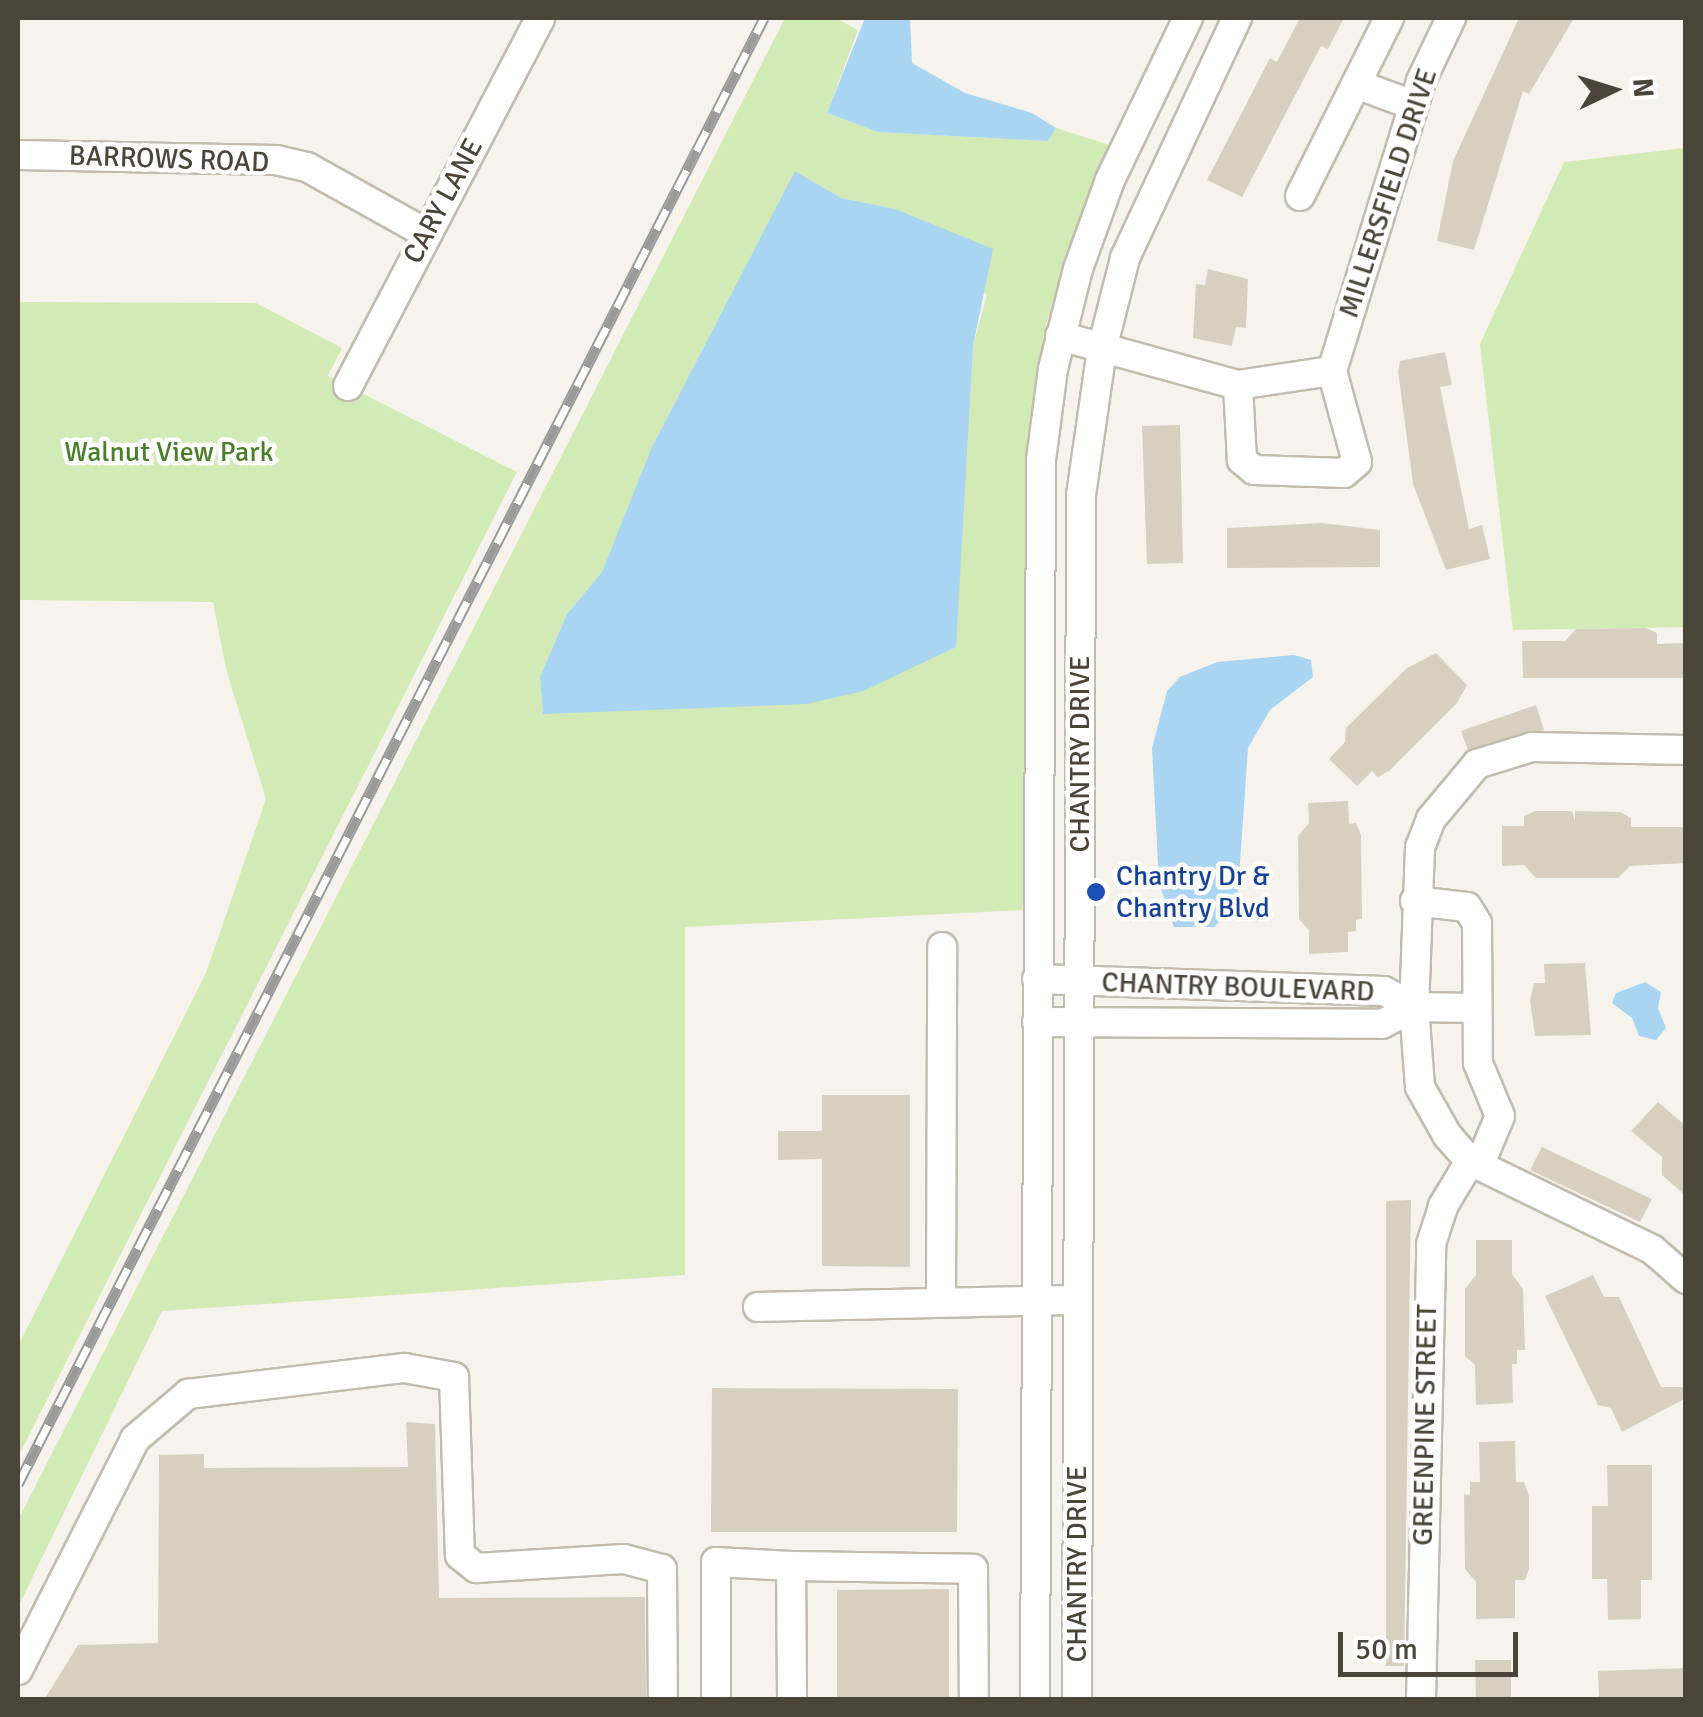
<!DOCTYPE html>
<html>
<head>
<meta charset="utf-8">
<style>
  body { margin:0 }
  #map { position:relative; width:1703px; height:1717px; overflow:hidden; background:#f6f3ec; font-family:Signika,sans-serif }
  div>[style] { position:absolute }
  [style*='--x'] { left:calc(var(--x)*1px); top:calc(var(--y)*1px); width:calc(var(--w)*1px); rotate:calc(var(--a)*1deg) }
  .green>* { inset:0; background:#d2eab5 }
  .water>* { inset:0; background:#a9d4f2 }
  .building>* { inset:0; background:#d8cfc1 }
  .roads { filter:drop-shadow(2px 0 #c2bbae) drop-shadow(-2px 0 #c2bbae) drop-shadow(0 2px #c2bbae) drop-shadow(0 -2px #c2bbae) }
  .minor>* { height:28px; margin:-14px; padding:0 14px; transform-origin:14px; border-radius:14px; background:#fff }
  .rail>* { height:11px; margin-top:-5.5px; transform-origin:0; background:repeating-linear-gradient(90deg,#fff 0 22px,#9a9a9a 0 44px); box-sizing:border-box; border-block:2px solid #9a9a9a }
  .dots>* { width:28px; height:28px; translate:-50% -50%; box-sizing:border-box; border:5px solid #fff; border-radius:50% }
  span { translate:-50% -50%; white-space:nowrap; text-align:center; line-height:1.15; -webkit-text-stroke:9px #fff; paint-order:stroke }
  .street-label { font-size:28px; color:#4b4439 }
  .park-label { font-size:28px; color:#4a7f2a }
  .transit-label { font-size:28px; color:#164399 }
  .left { translate:0 -50%; text-align:left }
  .frame { position:absolute; inset:0; border:20px solid #4b4439; pointer-events:none }
  .north { position:absolute; left:1563px; top:40px; width:100px; height:100px; -webkit-text-stroke:8px #fff; paint-order:stroke; rotate:86deg; font-size:28px; font-weight:700; line-height:40px; text-align:center; color:#4b4439 }
  .north::after { content:''; display:block; margin:auto; width:35px; height:45px; background:#4b4439; clip-path:polygon(50% 0,100% 100%,50% 72%,0 100%) }
  .scale { position:absolute; left:1338px; top:1632px; width:180px; height:45px; box-sizing:border-box; border:5px solid #4b4439; border-top:0; padding-left:12px; font-size:30px; line-height:35px; white-space:nowrap; color:#4b4439; -webkit-text-stroke:8px #fff; paint-order:stroke }
</style>
</head>
<body>
<div id="map">
  <div class="green">
    <i style="clip-path:polygon(evenodd,785px 18px,835px 18px,858px 30px,827px 113px,878px 132px,1047px 141px,1056px 128px,1109px 145px,1046px 324px,1027px 451px,1025px 910px,685px 927px,685px 1275px,162px 1311px,18px 1607px,18px 1520px,785px 18px,795px 172px,841px 198px,895px 209px,987px 295px,973px 346px,962px 488px,543px 714px,540px 677px,567px 614px,602px 572px,651px 449px,795px 172px)"></i>
    <i style="clip-path:polygon(1685px 148px,1685px 627px,1513px 630px,1480px 344px,1564px 162px)"></i>
    <i style="clip-path:polygon(18px 302px,256px 303px,342px 348px,328px 376px,517px 472px,18px 1457px,18px 1346px,206px 973px,266px 799px,226px 669px,213px 602px,18px 600px)"></i>
  </div>
  <div class="water">
    <i style="clip-path:polygon(865px 18px,910px 18px,912px 63px,965px 93px,1032px 113px,1056px 128px,1048px 141px,878px 132px,827px 113px)"></i>
    <i style="clip-path:polygon(795px 171px,841px 198px,895px 209px,993px 249px,973px 346px,956px 647px,863px 691px,807px 704px,543px 714px,540px 677px,567px 614px,602px 572px,651px 449px)"></i>
    <i style="clip-path:polygon(1294px 655px,1311px 660px,1313px 677px,1270px 710px,1248px 748px,1237px 905px,1214px 927px,1174px 927px,1159px 883px,1152px 748px,1167px 691px,1180px 677px,1217px 662px)"></i>
    <i style="clip-path:polygon(1645px 982px,1661px 992px,1658px 1008px,1666px 1028px,1656px 1040px,1639px 1036px,1632px 1018px,1612px 1003px,1616px 993px)"></i>
  </div>
  <div class="building">
    <i style="clip-path:polygon(1300px 18px,1344px 18px,1328px 49px,1321px 46px,1242px 197px,1207px 180px,1270px 58px,1277px 62px)"></i>
    <i style="clip-path:polygon(1519px 18px,1574px 18px,1529px 94px,1523px 91px,1474px 250px,1437px 241px,1453px 161px)"></i>
    <i style="clip-path:polygon(1208px 269px,1248px 279px,1246px 328px,1236px 327px,1232px 346px,1193px 338px,1196px 284px,1205px 285px)"></i>
    <i style="clip-path:polygon(1445px 352px,1452px 385px,1440px 387px,1469px 529px,1482px 525px,1490px 559px,1446px 570px,1413px 484px,1398px 371px,1400px 361px)"></i>
    <i style="clip-path:polygon(1180px 425px,1183px 563px,1147px 564px,1142px 426px)"></i>
    <i style="clip-path:polygon(1322px 523px,1380px 530px,1380px 567px,1227px 568px,1227px 528px)"></i>
    <i style="clip-path:polygon(1646px 628px,1657px 633px,1657px 644px,1686px 643px,1686px 678px,1523px 678px,1522px 641px,1565px 641px,1576px 629px)"></i>
    <i style="clip-path:polygon(1436px 653px,1467px 685px,1457px 703px,1389px 771px,1378px 777px,1372px 771px,1357px 786px,1329px 759px,1345px 742px,1346px 728px,1407px 668px)"></i>
    <i style="clip-path:polygon(1536px 705px,1544px 730px,1468px 750px,1461px 731px)"></i>
    <i style="clip-path:polygon(1348px 801px,1349px 824px,1356px 823px,1361px 835px,1362px 919px,1356px 920px,1356px 931px,1348px 932px,1348px 952px,1309px 954px,1309px 930px,1299px 919px,1298px 836px,1309px 823px,1308px 803px)"></i>
    <i style="clip-path:polygon(1535px 811px,1572px 811px,1575px 821px,1575px 811px,1620px 812px,1631px 818px,1631px 827px,1686px 827px,1686px 863px,1630px 866px,1618px 878px,1536px 878px,1524px 865px,1502px 866px,1502px 826px,1524px 826px,1524px 816px)"></i>
    <i style="clip-path:polygon(1585px 963px,1591px 1035px,1535px 1036px,1530px 1000px,1534px 983px,1545px 983px,1544px 964px)"></i>
    <i style="clip-path:polygon(822px 1095px,910px 1095px,910px 1267px,822px 1266px,822px 1159px,778px 1160px,778px 1131px,822px 1131px)"></i>
    <i style="clip-path:polygon(1658px 1102px,1686px 1126px,1686px 1196px,1662px 1175px,1662px 1157px,1631px 1131px)"></i>
    <i style="clip-path:polygon(1542px 1147px,1652px 1199px,1640px 1222px,1530px 1170px)"></i>
    <i style="clip-path:polygon(1411px 1200px,1404px 1666px,1386px 1666px,1386px 1201px)"></i>
    <i style="clip-path:polygon(1476px 1240px,1512px 1240px,1512px 1274px,1523px 1289px,1525px 1350px,1517px 1350px,1517px 1364px,1512px 1364px,1513px 1403px,1476px 1405px,1475px 1365px,1465px 1356px,1465px 1289px,1476px 1275px)"></i>
    <i style="clip-path:polygon(1593px 1275px,1604px 1297px,1619px 1297px,1661px 1387px,1686px 1387px,1686px 1398px,1622px 1432px,1611px 1408px,1598px 1405px,1545px 1296px)"></i>
    <i style="clip-path:polygon(712px 1388px,958px 1389px,957px 1532px,711px 1532px)"></i>
    <i style="clip-path:polygon(406px 1422px,435px 1424px,439px 1598px,645px 1597px,646px 1700px,44px 1700px,78px 1645px,158px 1643px,159px 1455px,204px 1454px,204px 1468px,408px 1467px)"></i>
    <i style="clip-path:polygon(1515px 1441px,1516px 1482px,1524px 1482px,1529px 1496px,1529px 1569px,1525px 1580px,1515px 1580px,1515px 1618px,1476px 1619px,1476px 1582px,1465px 1569px,1464px 1494px,1470px 1495px,1470px 1482px,1480px 1482px,1479px 1442px)"></i>
    <i style="clip-path:polygon(1607px 1465px,1652px 1465px,1652px 1580px,1641px 1580px,1641px 1619px,1608px 1620px,1607px 1579px,1592px 1579px,1592px 1506px,1608px 1506px)"></i>
    <i style="clip-path:polygon(949px 1589px,949px 1700px,837px 1700px,837px 1590px)"></i>
    <i style="clip-path:polygon(1475px 1660px,1511px 1660px,1511px 1700px,1476px 1700px)"></i>
    <i style="clip-path:polygon(1686px 1668px,1686px 1700px,1599px 1700px,1598px 1671px)"></i>
  </div>
  <div class="roads">
    <div class="minor">
      <i style="--x:1356;--y:84;--w:61;--a:20.2"></i>
      <i style="--x:18;--y:155;--w:258;--a:1.1"></i>
      <i style="--x:276;--y:160;--w:32;--a:13"></i>
      <i style="--x:307;--y:167;--w:134;--a:29.1"></i>
      <i style="--x:1300;--y:196;--w:199;--a:-63.4"></i>
      <i style="--x:1060;--y:336;--w:185;--a:15.4"></i>
      <i style="--x:1238;--y:385;--w:95;--a:-8.5"></i>
      <i style="--x:1332;--y:371;--w:94;--a:74.6"></i>
      <i style="--x:1357;--y:462;--w:17;--a:140"></i>
      <i style="--x:1344;--y:473;--w:90;--a:-178.1"></i>
      <i style="--x:1254;--y:470;--w:16;--a:-140"></i>
      <i style="--x:1242;--y:460;--w:75;--a:-93.1"></i>
      <i style="--x:1332;--y:371;--w:303;--a:-72.9"></i>
      <i style="--x:1421;--y:81;--w:70;--a:-64.5"></i>
      <i style="--x:348;--y:386;--w:415;--a:-62.4"></i>
      <i style="--x:1686;--y:750;--w:154;--a:-178.9"></i>
      <i style="--x:1532;--y:747;--w:58;--a:162.8"></i>
      <i style="--x:1477;--y:764;--w:72;--a:129.9"></i>
      <i style="--x:1431;--y:819;--w:30;--a:111"></i>
      <i style="--x:1420;--y:847;--w:160;--a:92.1"></i>
      <i style="--x:1414;--y:1007;--w:80;--a:85.7"></i>
      <i style="--x:1420;--y:1087;--w:55;--a:60.6"></i>
      <i style="--x:1447;--y:1135;--w:35;--a:49"></i>
      <i style="--x:1470;--y:1161;--w:203;--a:25.9"></i>
      <i style="--x:1653;--y:1250;--w:44;--a:41.3"></i>
      <i style="--x:1415;--y:901;--w:52;--a:6.6"></i>
      <i style="--x:1467;--y:907;--w:19;--a:58"></i>
      <i style="--x:1477;--y:923;--w:140;--a:89.6"></i>
      <i style="--x:1478;--y:1063;--w:57;--a:67.5"></i>
      <i style="--x:1500;--y:1116;--w:54;--a:112.8"></i>
      <i style="--x:1037;--y:979;--w:347;--a:2"></i>
      <i style="--x:1384;--y:991;--w:34;--a:28"></i>
      <i style="--x:1414;--y:1007;--w:63;--a:0.9"></i>
      <i style="--x:1037;--y:1022;--w:345;--a:0.3"></i>
      <i style="--x:1382;--y:1024;--w:36;--a:-28"></i>
      <i style="--x:941;--y:1302;--w:355;--a:-89.8"></i>
      <i style="--x:758;--y:1307;--w:320;--a:-1.3"></i>
      <i style="--x:18;--y:1670;--w:259;--a:-63.1"></i>
      <i style="--x:135;--y:1439;--w:70;--a:-40.3"></i>
      <i style="--x:188;--y:1394;--w:218;--a:-6.9"></i>
      <i style="--x:404;--y:1368;--w:51;--a:10.2"></i>
      <i style="--x:454;--y:1377;--w:178;--a:88.1"></i>
      <i style="--x:460;--y:1555;--w:21;--a:39"></i>
      <i style="--x:476;--y:1568;--w:148;--a:-3.5"></i>
      <i style="--x:624;--y:1559;--w:39;--a:15"></i>
      <i style="--x:662;--y:1569;--w:131;--a:89.6"></i>
      <i style="--x:716;--y:1700;--w:138;--a:-90"></i>
      <i style="--x:716;--y:1562;--w:75;--a:3.1"></i>
      <i style="--x:792;--y:1700;--w:134;--a:-90.4"></i>
      <i style="--x:791;--y:1566;--w:182;--a:0.9"></i>
      <i style="--x:973;--y:1569;--w:131;--a:89.6"></i>
      <i style="--x:1035;--y:1700;--w:1240;--a:-89.72"></i>
      <i style="--x:1041;--y:460;--w:92;--a:-82.5"></i>
      <i style="--x:1053;--y:369;--w:103;--a:-76"></i>
      <i style="--x:1078;--y:269;--w:95;--a:-70.2"></i>
      <i style="--x:1110;--y:180;--w:180;--a:-64.3"></i>
      <i style="--x:1077;--y:1700;--w:1205;--a:-89.81"></i>
      <i style="--x:1081;--y:495;--w:148;--a:-81.8"></i>
      <i style="--x:1102;--y:349;--w:94;--a:-75.8"></i>
      <i style="--x:1125;--y:258;--w:265;--a:-65"></i>
      <i style="--x:1421;--y:1700;--w:456;--a:-88.7"></i>
      <i style="--x:1431;--y:1244;--w:40;--a:-72"></i>
      <i style="--x:1443;--y:1206;--w:52;--a:-59"></i>
    </div>
  </div>
  <div class="rail">
    <i style="--x:18;--y:1484;--w:1645;--a:-63.03"></i>
  </div>
  <div class="dots">
    <i style="left:1096px;top:892px;background:#1a4fb4"></i>
  </div>
  <div class="street-label">
    <span style="left:169px;top:159px;rotate:2deg">BARROWS ROAD</span>
    <span style="left:1388px;top:193px;rotate:-72deg">MILLERSFIELD DRIVE</span>
    <span style="left:443px;top:201px;rotate:-62deg">CARY LANE</span>
    <span style="left:1080px;top:754px;rotate:-90deg">CHANTRY DRIVE</span>
    <span style="left:1238px;top:987px;rotate:2deg">CHANTRY BOULEVARD</span>
    <span style="left:1425px;top:1425px;rotate:-89deg">GREENPINE STREET</span>
    <span style="left:1077px;top:1564px;rotate:-90deg">CHANTRY DRIVE</span>
  </div>
  <div class="park-label">
    <span style="left:169px;top:452px">Walnut View Park</span>
  </div>
  <div class="transit-label">
    <span class="left" style="left:1116px;top:892px">Chantry Dr &amp;<br>Chantry Blvd</span>
  </div>
  <div class="frame"></div>
  <div class="north">N</div>
  <div class="scale">50 m</div>
</div>
</body>
</html>
